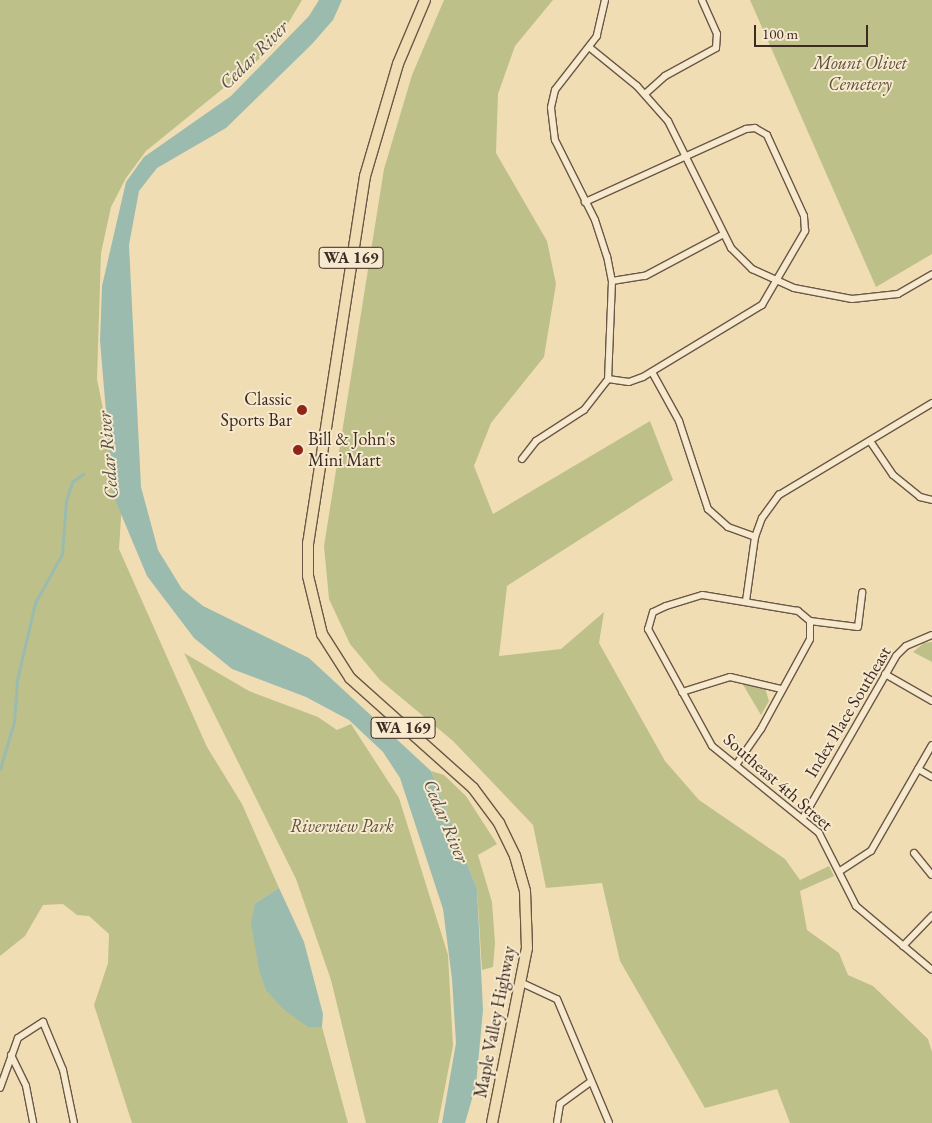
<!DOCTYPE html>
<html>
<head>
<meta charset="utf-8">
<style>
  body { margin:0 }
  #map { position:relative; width:932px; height:1123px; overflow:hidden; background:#f1ddb3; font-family:"EB Garamond",serif }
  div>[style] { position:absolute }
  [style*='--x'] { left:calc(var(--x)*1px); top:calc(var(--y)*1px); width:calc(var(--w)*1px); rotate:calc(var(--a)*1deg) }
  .green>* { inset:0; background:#bec08a }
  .water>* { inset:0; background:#9bbbaf }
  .stream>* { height:2.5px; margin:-1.25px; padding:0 1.25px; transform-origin:1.25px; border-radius:1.25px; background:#9bbbaf }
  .roads { filter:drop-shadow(1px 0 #6a5746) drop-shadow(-1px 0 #6a5746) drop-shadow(0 1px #6a5746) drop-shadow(0 -1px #6a5746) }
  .street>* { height:6px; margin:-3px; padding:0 3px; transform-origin:3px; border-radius:3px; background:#f6e9ce }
  .primary>* { height:10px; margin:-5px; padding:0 5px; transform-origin:5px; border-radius:5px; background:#f1ddb3 }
  .dots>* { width:14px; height:14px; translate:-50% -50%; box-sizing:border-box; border:2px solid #f6e9ce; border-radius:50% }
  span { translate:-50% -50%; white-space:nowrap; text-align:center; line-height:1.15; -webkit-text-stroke:4px #f6e9ce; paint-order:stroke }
  .shield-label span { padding:1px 4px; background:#f6e9ce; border:1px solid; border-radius:4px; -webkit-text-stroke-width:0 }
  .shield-label { font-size:16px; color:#3d2a22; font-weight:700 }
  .park-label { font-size:18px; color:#5d503c; font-style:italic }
  .poi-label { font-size:18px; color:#3d2a22 }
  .right { translate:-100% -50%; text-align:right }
  .left { translate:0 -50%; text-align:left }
  .street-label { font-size:18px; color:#3d2a22 }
  .water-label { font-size:19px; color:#544e45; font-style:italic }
  .scale { position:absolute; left:754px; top:25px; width:114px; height:22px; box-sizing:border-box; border:2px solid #3d2a22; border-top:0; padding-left:6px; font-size:15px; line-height:18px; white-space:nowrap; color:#3d2a22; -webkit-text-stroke:4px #f6e9ce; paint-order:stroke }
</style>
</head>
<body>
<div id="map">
  <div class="green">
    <i style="clip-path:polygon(0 0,302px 0,274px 47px,146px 151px,126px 178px,111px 207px,101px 253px,97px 379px,122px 503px,119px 549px,207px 747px,242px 804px,279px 888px,255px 903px,308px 1027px,322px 1027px,348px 1123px,132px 1123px,94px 1005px,108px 963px,109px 934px,89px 916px,77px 915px,63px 904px,43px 905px,25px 936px,0 956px)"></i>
    <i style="clip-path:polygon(444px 0,553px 0,515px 46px,498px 94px,496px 153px,547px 241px,556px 284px,544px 357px,491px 423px,474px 466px,493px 514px,650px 421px,673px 480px,507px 586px,499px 656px,561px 649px,604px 612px,599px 643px,665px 761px,699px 800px,785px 859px,800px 880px,829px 866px,834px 876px,800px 891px,807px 930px,839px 953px,848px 975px,873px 986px,928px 1039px,932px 1052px,932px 1123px,790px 1123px,777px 1089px,705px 1108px,620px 961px,602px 883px,546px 888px,533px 825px,453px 741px,380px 680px,350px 644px,329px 599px,324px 546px,384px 169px,412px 75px)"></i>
    <i style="clip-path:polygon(750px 0,932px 0,932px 254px,876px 287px)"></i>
    <i style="clip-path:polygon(932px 642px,932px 662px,913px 652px,924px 643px)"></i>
    <i style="clip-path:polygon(184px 653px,249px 691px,318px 717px,337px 730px,351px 724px,399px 798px,448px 955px,453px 1046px,438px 1123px,366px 1123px,331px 980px,296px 879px)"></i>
    <i style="clip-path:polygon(742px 683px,765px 688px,769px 701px,761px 715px)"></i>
    <i style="clip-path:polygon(431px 771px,444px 775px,466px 796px,497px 844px,478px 855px,492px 902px,495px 943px,493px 967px,482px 970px,477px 889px)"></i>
  </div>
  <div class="water">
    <i style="clip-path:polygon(319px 0,342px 0,333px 20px,312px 44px,226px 128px,157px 168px,139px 191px,129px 245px,141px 487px,158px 550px,182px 589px,203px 606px,309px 658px,431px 771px,477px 889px,483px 1010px,476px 1085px,465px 1123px,442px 1123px,456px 1043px,452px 979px,443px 909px,400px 778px,383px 752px,349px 720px,306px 697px,232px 669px,194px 638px,147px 576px,113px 495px,100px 341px,102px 286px,126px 182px,144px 157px,231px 96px,309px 16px)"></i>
    <i style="clip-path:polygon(279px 888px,304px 942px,323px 1014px,322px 1027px,308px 1027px,282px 1008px,266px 990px,259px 970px,251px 923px,255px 903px)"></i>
  </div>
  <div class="stream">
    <i style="--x:0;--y:769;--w:49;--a:-73.4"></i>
    <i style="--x:14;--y:722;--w:42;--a:-85.9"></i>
    <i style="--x:17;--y:680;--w:79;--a:-76.8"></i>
    <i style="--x:35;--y:603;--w:56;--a:-61.1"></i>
    <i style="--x:62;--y:554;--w:53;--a:-85.7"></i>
    <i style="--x:66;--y:501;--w:20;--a:-72"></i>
    <i style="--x:72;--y:482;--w:14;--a:-36"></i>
  </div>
  <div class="roads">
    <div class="street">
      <i style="--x:605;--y:0;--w:37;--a:103"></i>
      <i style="--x:597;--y:36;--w:68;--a:127.9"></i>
      <i style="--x:555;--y:90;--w:18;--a:103"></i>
      <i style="--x:551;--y:108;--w:32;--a:83"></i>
      <i style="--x:555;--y:140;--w:89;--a:63.4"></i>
      <i style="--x:595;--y:220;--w:38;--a:72"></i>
      <i style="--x:607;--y:256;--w:25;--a:79"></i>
      <i style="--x:612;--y:281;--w:98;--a:92.3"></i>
      <i style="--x:589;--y:47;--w:62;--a:39.1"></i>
      <i style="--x:637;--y:86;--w:47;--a:48.5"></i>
      <i style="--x:668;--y:121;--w:142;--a:63.6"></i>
      <i style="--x:731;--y:248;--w:30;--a:45"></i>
      <i style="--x:752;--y:269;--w:46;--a:24.3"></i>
      <i style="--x:794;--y:288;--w:59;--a:10.7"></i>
      <i style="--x:852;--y:299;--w:46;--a:-6.2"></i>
      <i style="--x:898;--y:294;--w:39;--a:-30"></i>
      <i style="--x:645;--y:94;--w:27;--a:-42"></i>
      <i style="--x:665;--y:76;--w:58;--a:-28.8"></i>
      <i style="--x:716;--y:48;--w:14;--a:-86"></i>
      <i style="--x:717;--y:34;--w:37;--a:-114"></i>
      <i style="--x:612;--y:281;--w:33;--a:-9"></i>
      <i style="--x:645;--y:276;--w:89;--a:-28"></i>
      <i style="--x:652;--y:372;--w:56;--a:61.1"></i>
      <i style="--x:679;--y:421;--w:93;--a:71.8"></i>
      <i style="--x:708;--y:509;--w:27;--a:42"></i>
      <i style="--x:728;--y:527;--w:29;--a:20"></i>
      <i style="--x:870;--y:441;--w:41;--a:55.9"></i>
      <i style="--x:893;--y:475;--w:35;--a:39"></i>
      <i style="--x:920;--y:497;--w:12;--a:14"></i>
      <i style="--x:522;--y:459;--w:23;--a:-52"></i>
      <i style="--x:536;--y:441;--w:57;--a:-32.9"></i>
      <i style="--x:584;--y:410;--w:39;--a:-52"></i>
      <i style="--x:608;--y:379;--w:21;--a:8"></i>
      <i style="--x:629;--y:382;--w:15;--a:-20"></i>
      <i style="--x:643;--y:377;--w:139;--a:-31.2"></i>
      <i style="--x:762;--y:305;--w:86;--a:-59.8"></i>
      <i style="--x:805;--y:231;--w:15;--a:-94"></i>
      <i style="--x:804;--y:216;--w:89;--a:-114.6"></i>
      <i style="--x:767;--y:135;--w:14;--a:-150"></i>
      <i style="--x:755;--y:128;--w:9;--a:174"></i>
      <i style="--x:746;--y:129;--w:177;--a:155.6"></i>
      <i style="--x:746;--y:601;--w:65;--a:-82"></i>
      <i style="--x:755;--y:537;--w:20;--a:-70"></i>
      <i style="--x:762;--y:518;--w:29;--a:-54"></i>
      <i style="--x:779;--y:495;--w:179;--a:-31"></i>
      <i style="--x:810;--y:621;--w:48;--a:7.1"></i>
      <i style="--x:858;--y:627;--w:35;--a:-83"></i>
      <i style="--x:885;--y:674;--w:54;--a:29.9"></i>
      <i style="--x:682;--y:692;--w:50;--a:-17.4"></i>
      <i style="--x:730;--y:677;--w:52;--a:13.2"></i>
      <i style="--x:736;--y:765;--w:44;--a:-55.2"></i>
      <i style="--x:761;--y:729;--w:102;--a:-61.4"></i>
      <i style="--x:810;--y:639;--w:18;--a:-90"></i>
      <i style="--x:810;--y:621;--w:16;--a:-140"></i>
      <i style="--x:798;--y:611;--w:97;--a:-170.5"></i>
      <i style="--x:702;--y:595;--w:38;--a:163"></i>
      <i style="--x:666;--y:606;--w:14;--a:155"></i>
      <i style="--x:653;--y:612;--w:18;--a:106"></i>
      <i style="--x:648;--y:629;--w:133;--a:61.3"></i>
      <i style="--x:712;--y:746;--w:138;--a:39.1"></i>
      <i style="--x:819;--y:833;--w:82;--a:63.1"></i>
      <i style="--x:856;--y:906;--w:99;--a:40.1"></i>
      <i style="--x:918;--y:769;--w:16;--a:30"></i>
      <i style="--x:803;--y:818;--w:187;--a:-60.1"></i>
      <i style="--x:896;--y:656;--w:14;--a:-45"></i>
      <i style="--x:906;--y:646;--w:28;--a:-23"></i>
      <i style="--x:914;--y:853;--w:28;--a:51"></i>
      <i style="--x:840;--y:871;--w:37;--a:-33"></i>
      <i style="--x:871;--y:851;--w:122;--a:-60.1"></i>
      <i style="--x:903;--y:946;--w:42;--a:-46"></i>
      <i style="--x:522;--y:983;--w:38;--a:25"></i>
      <i style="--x:557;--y:999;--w:134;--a:67.2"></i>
      <i style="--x:11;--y:1055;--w:34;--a:64"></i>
      <i style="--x:26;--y:1086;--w:38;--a:79"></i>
      <i style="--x:0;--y:1088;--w:53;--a:-70.2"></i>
      <i style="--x:18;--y:1038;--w:30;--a:-33"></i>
      <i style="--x:43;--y:1022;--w:52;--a:67.4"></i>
      <i style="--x:63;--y:1070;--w:54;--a:78.3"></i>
      <i style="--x:557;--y:1123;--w:19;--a:-81"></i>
      <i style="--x:560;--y:1104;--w:37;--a:-36"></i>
    </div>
    <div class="primary">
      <i style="--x:425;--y:0;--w:69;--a:112.9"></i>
      <i style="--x:398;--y:64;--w:117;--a:106.4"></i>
      <i style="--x:365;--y:176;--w:371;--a:98.8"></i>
      <i style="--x:308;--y:543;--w:33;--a:90"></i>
      <i style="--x:308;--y:576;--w:60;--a:76.4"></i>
      <i style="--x:322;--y:634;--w:52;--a:57.5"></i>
      <i style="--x:350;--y:678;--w:165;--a:41.8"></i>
      <i style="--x:473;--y:788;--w:44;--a:53.4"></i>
      <i style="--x:499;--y:823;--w:37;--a:64"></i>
      <i style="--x:515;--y:856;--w:36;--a:74"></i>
      <i style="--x:525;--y:891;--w:57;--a:88"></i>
      <i style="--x:527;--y:948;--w:178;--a:101.3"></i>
    </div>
  </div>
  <div class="dots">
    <i style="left:302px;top:410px;background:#8f2418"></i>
    <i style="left:298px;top:450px;background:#8f2418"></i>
  </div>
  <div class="shield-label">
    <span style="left:351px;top:258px">WA 169</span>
    <span style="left:403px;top:728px">WA 169</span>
  </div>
  <div class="park-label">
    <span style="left:860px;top:74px">Mount Olivet<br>Cemetery</span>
    <span style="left:342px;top:826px">Riverview Park</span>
  </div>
  <div class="poi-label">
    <span class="right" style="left:292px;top:410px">Classic<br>Sports Bar</span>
    <span class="left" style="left:308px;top:450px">Bill &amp; John's<br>Mini Mart</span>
  </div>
  <div class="street-label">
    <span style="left:848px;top:712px;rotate:-59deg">Index Place Southeast</span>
    <span style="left:778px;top:782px;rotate:41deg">Southeast 4th Street</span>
    <span style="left:495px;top:1022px;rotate:-79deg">Maple Valley Highway</span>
  </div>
  <div class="water-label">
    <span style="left:254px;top:55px;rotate:-45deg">Cedar River</span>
    <span style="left:108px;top:455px;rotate:-95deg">Cedar River</span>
    <span style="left:446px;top:821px;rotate:67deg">Cedar River</span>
  </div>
  <div class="scale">100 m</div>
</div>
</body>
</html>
